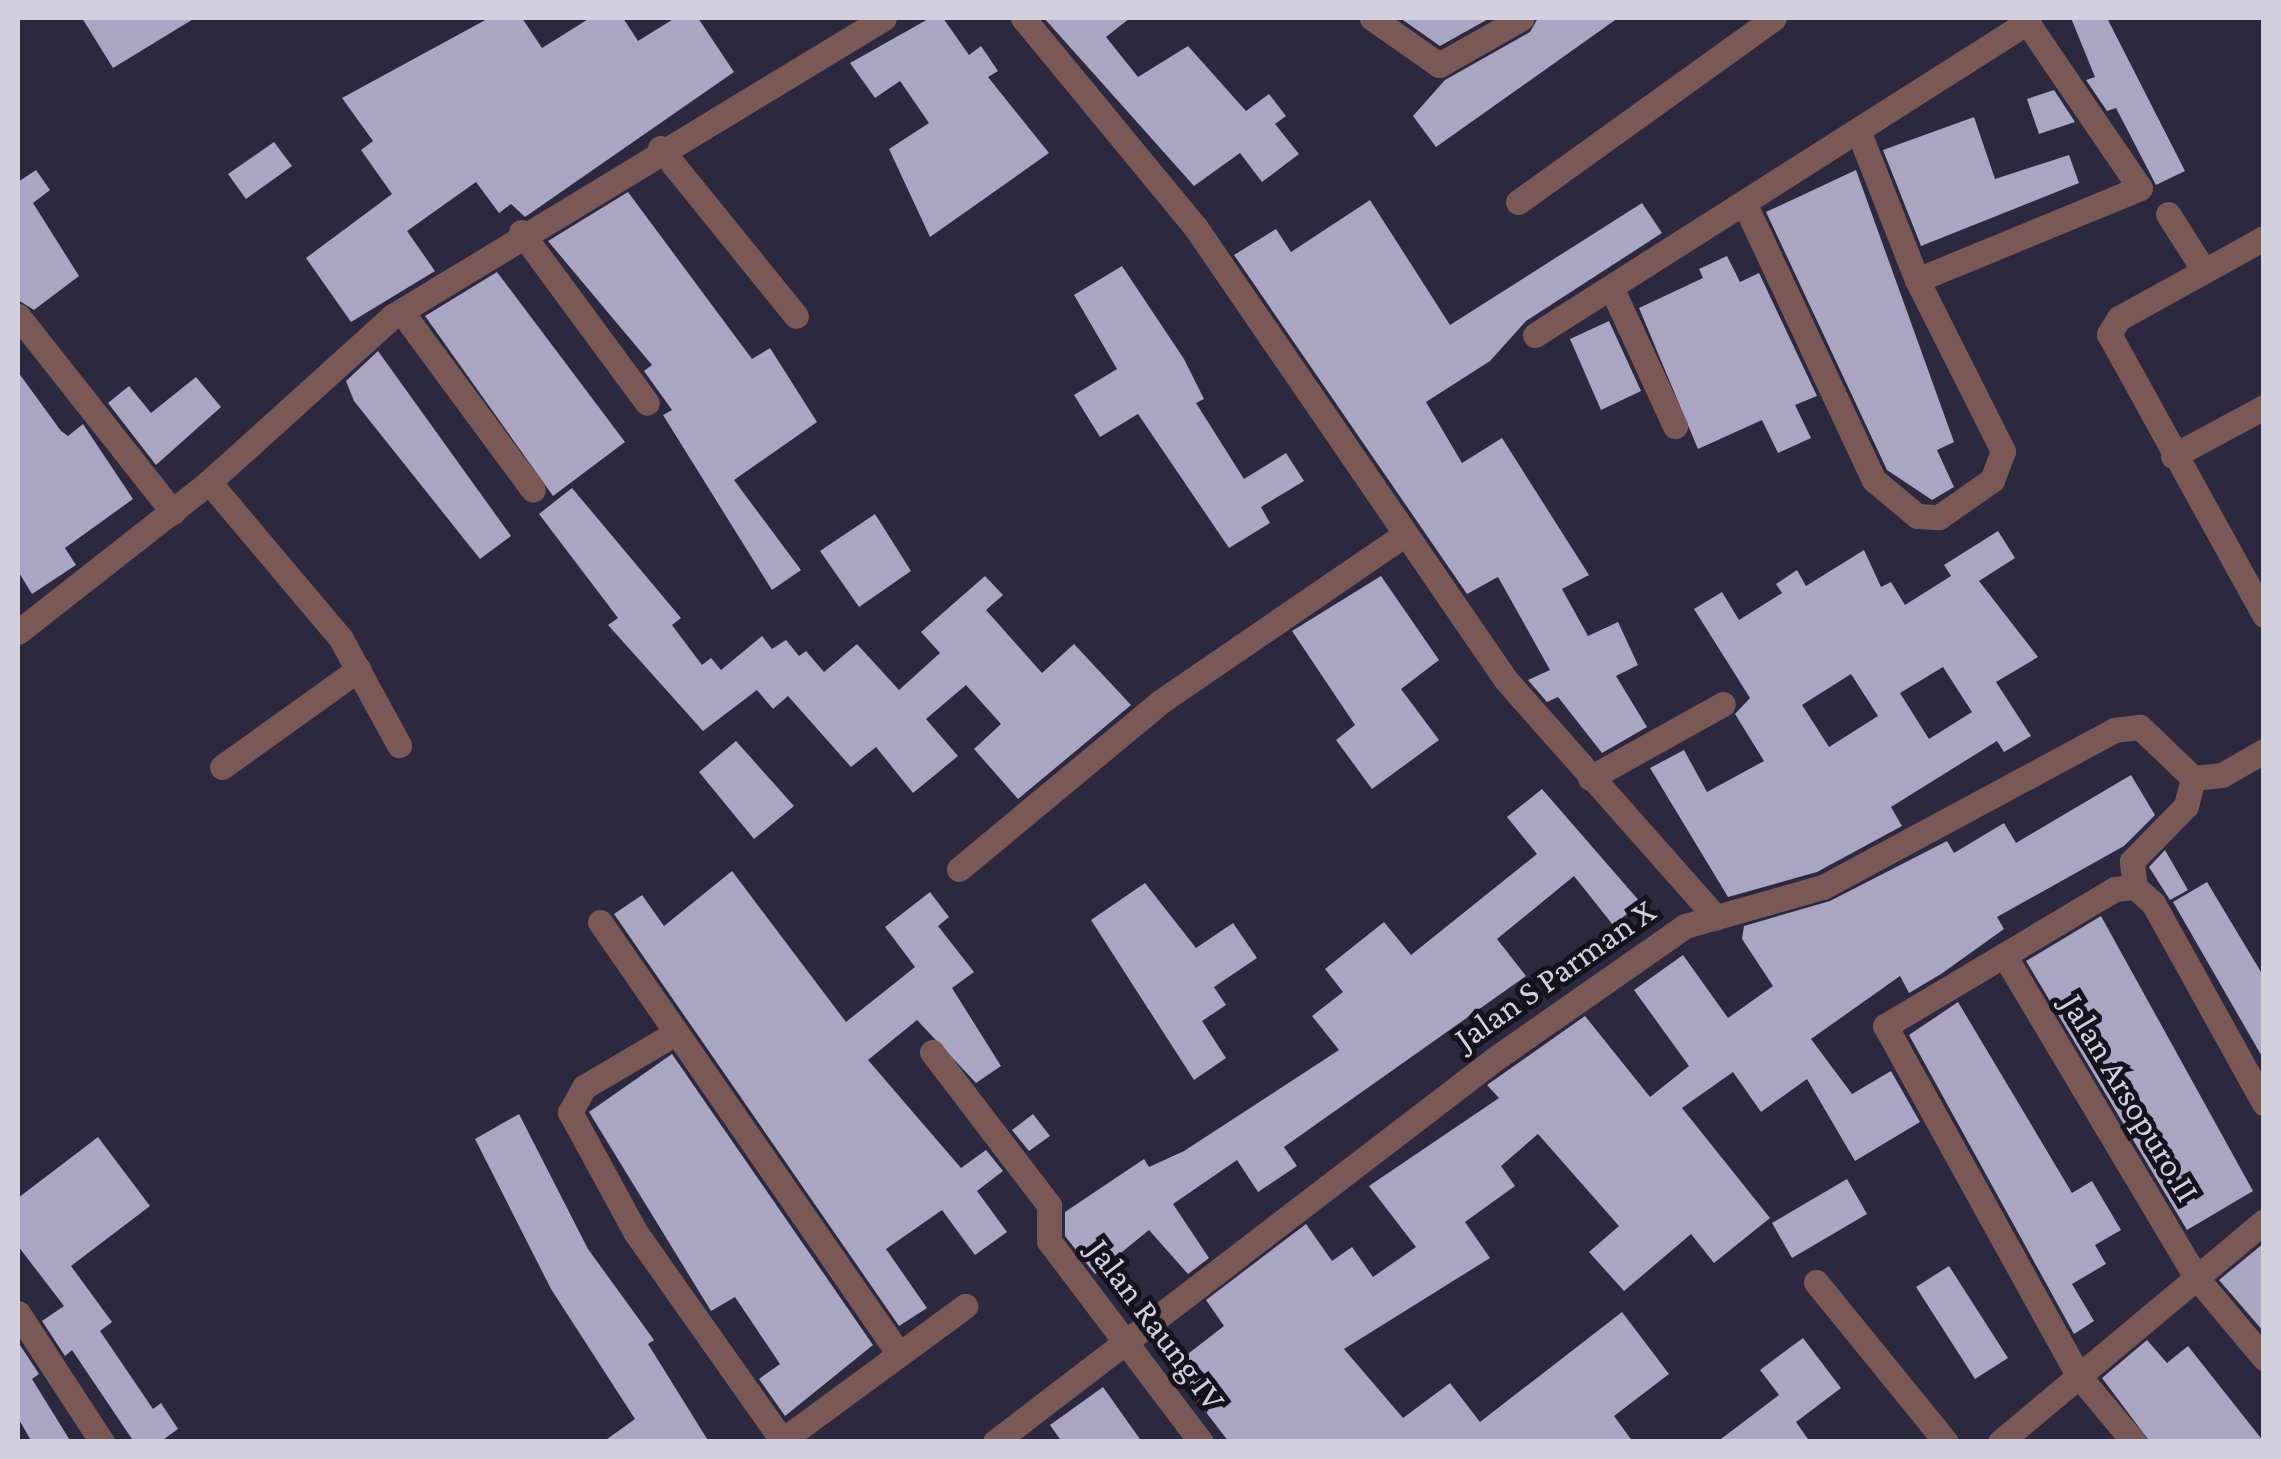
<!DOCTYPE html>
<html>
<head>
<meta charset="utf-8">
<style>
  body { margin:0 }
  #map { position:relative; width:2281px; height:1459px; overflow:hidden; background:#2c283f; font-family:"Crimson Pro",serif }
  div>[style] { position:absolute }
  [style*='--x'] { left:calc(var(--x)*1px); top:calc(var(--y)*1px); width:calc(var(--w)*1px); rotate:calc(var(--a)*1deg) }
  .building>* { inset:0; background:#a9a5c2 }
  .minor>* { height:25px; margin:-12.5px; padding:0 12.5px; transform-origin:12.5px; border-radius:12.5px; background:#7a5855 }
  span { translate:-50% -50%; white-space:nowrap; text-align:center; line-height:1.15; -webkit-text-stroke:10px #14131d; paint-order:stroke }
  .street-label { font-size:35px; color:#d2d0df }
  .frame { position:absolute; inset:0; border:20px solid #d2d0df; pointer-events:none }
</style>
</head>
<body>
<div id="map">
  <div class="building">
    <i style="clip-path:polygon(82px 18px,195px 18px,113px 68px)"></i>
    <i style="clip-path:polygon(489px 18px,522px 18px,542px 48px,590px 18px,623px 18px,638px 41px,675px 18px,698px 18px,734px 72px,525px 217px,511px 204px,499px 213px,476px 182px,407px 231px,435px 271px,351px 322px,306px 258px,392px 194px,361px 150px,373px 141px,342px 98px)"></i>
    <i style="clip-path:polygon(930px 18px,943px 18px,969px 55px,981px 46px,998px 71px,988px 77px,1049px 153px,930px 237px,889px 149px,929px 123px,900px 81px,875px 98px,850px 63px)"></i>
    <i style="clip-path:polygon(1044px 18px,1130px 18px,1106px 37px,1138px 77px,1188px 46px,1246px 111px,1269px 94px,1286px 116px,1275px 124px,1299px 154px,1262px 182px,1240px 153px,1194px 186px)"></i>
    <i style="clip-path:polygon(1400px 18px,1490px 18px,1440px 46px)"></i>
    <i style="clip-path:polygon(1538px 18px,1618px 18px,1436px 147px,1413px 116px,1445px 80px,1530px 32px)"></i>
    <i style="clip-path:polygon(2071px 18px,2107px 18px,2185px 171px,2156px 185px,2116px 108px,2107px 111px,2086px 80px,2095px 77px)"></i>
    <i style="clip-path:polygon(2054px 90px,2075px 122px,2039px 134px,2027px 99px)"></i>
    <i style="clip-path:polygon(1974px 117px,1995px 179px,2069px 155px,2079px 183px,1921px 246px,1883px 150px)"></i>
    <i style="clip-path:polygon(274px 142px,292px 166px,246px 199px,228px 174px)"></i>
    <i style="clip-path:polygon(36px 170px,50px 190px,33px 203px,79px 276px,34px 310px,18px 300px,18px 182px)"></i>
    <i style="clip-path:polygon(1856px 170px,1954px 442px,1937px 450px,1954px 487px,1932px 500px,1887px 470px,1766px 212px)"></i>
    <i style="clip-path:polygon(628px 192px,752px 359px,770px 348px,817px 422px,734px 480px,801px 570px,772px 590px,663px 415px,672px 410px,644px 371px,652px 365px,548px 241px)"></i>
    <i style="clip-path:polygon(1370px 200px,1450px 325px,1642px 203px,1662px 233px,1526px 321px,1490px 361px,1426px 402px,1462px 463px,1502px 438px,1589px 575px,1562px 589px,1588px 636px,1618px 622px,1638px 665px,1616px 676px,1647px 727px,1602px 753px,1558px 697px,1547px 702px,1528px 680px,1550px 670px,1498px 577px,1467px 594px,1234px 255px,1276px 229px,1291px 252px)"></i>
    <i style="clip-path:polygon(1727px 256px,1740px 282px,1759px 273px,1817px 396px,1795px 405px,1811px 438px,1778px 453px,1762px 420px,1698px 449px,1639px 308px,1703px 278px,1699px 269px)"></i>
    <i style="clip-path:polygon(1122px 266px,1184px 359px,1204px 399px,1196px 403px,1244px 479px,1286px 453px,1304px 481px,1261px 507px,1270px 523px,1229px 548px,1138px 414px,1100px 437px,1074px 395px,1117px 369px,1074px 295px)"></i>
    <i style="clip-path:polygon(497px 272px,625px 442px,553px 496px,425px 316px)"></i>
    <i style="clip-path:polygon(1609px 321px,1641px 391px,1601px 410px,1570px 339px)"></i>
    <i style="clip-path:polygon(378px 351px,511px 536px,480px 559px,354px 401px,346px 381px)"></i>
    <i style="clip-path:polygon(18px 372px,61px 431px,68px 436px,83px 424px,133px 499px,65px 548px,76px 565px,32px 594px,18px 571px)"></i>
    <i style="clip-path:polygon(196px 377px,221px 407px,156px 465px,108px 403px,129px 386px,151px 413px)"></i>
    <i style="clip-path:polygon(572px 488px,681px 618px,672px 625px,702px 665px,711px 658px,721px 670px,762px 636px,772px 649px,786px 640px,799px 656px,806px 651px,824px 672px,857px 644px,899px 690px,940px 653px,921px 632px,985px 576px,1003px 595px,986px 610px,1042px 673px,1074px 644px,1131px 705px,1018px 799px,974px 749px,1001px 724px,966px 685px,926px 719px,958px 756px,913px 793px,876px 747px,851px 767px,788px 696px,773px 709px,757px 690px,703px 731px,608px 625px,618px 618px,539px 514px)"></i>
    <i style="clip-path:polygon(875px 514px,911px 571px,859px 607px,820px 551px)"></i>
    <i style="clip-path:polygon(evenodd,1998px 531px,2015px 558px,1979px 581px,2038px 657px,1996px 682px,2031px 736px,2004px 752px,1997px 741px,1891px 807px,1902px 826px,1817px 872px,1728px 897px,1650px 768px,1684px 750px,1707px 792px,1764px 761px,1735px 714px,1750px 698px,1694px 609px,1722px 592px,1739px 620px,1782px 593px,1776px 584px,1797px 570px,1806px 586px,1864px 550px,1881px 587px,1891px 582px,1905px 605px,1951px 576px,1944px 565px,1998px 531px,1943px 667px,1972px 712px,1929px 739px,1900px 693px,1943px 667px,1998px 531px,1851px 674px,1878px 716px,1829px 747px,1802px 705px,1851px 674px)"></i>
    <i style="clip-path:polygon(1381px 576px,1439px 660px,1401px 689px,1439px 740px,1372px 789px,1336px 740px,1355px 725px,1292px 631px)"></i>
    <i style="clip-path:polygon(736px 741px,794px 806px,754px 839px,699px 772px)"></i>
    <i style="clip-path:polygon(2131px 775px,2155px 815px,2124px 846px,1997px 917px,2004px 929px,1941px 974px,1909px 993px,1900px 976px,1811px 1039px,1852px 1094px,1891px 1071px,1920px 1122px,1855px 1161px,1807px 1079px,1761px 1112px,1733px 1072px,1682px 1108px,1770px 1218px,1714px 1263px,1691px 1234px,1624px 1291px,1589px 1252px,1619px 1226px,1538px 1134px,1501px 1166px,1515px 1186px,1465px 1222px,1490px 1258px,1344px 1349px,1403px 1418px,1450px 1383px,1480px 1422px,1622px 1312px,1669px 1374px,1614px 1416px,1633px 1442px,1229px 1442px,1171px 1367px,1224px 1326px,1206px 1300px,1306px 1224px,1332px 1261px,1352px 1247px,1373px 1277px,1416px 1247px,1369px 1186px,1499px 1098px,1487px 1085px,1585px 1016px,1650px 1097px,1689px 1066px,1634px 990px,1683px 955px,1728px 1018px,1773px 986px,1742px 939px,1744px 926px,1830px 901px,1947px 841px,1954px 853px,2004px 823px,2016px 843px)"></i>
    <i style="clip-path:polygon(1542px 789px,1641px 903px,1613px 925px,1574px 876px,1497px 939px,1526px 976px,1284px 1147px,1297px 1166px,1258px 1192px,1237px 1160px,1173px 1204px,1209px 1258px,1188px 1274px,1149px 1230px,1095px 1274px,1065px 1236px,1065px 1212px,1144px 1159px,1149px 1167px,1184px 1151px,1339px 1050px,1312px 1016px,1343px 992px,1325px 969px,1384px 922px,1411px 955px,1537px 854px,1507px 817px)"></i>
    <i style="clip-path:polygon(2165px 850px,2188px 890px,2170px 900px,2149px 867px)"></i>
    <i style="clip-path:polygon(732px 871px,846px 1022px,915px 967px,885px 927px,930px 892px,949px 917px,938px 926px,974px 972px,952px 988px,1001px 1066px,976px 1083px,917px 1020px,868px 1060px,961px 1168px,986px 1150px,1003px 1171px,977px 1191px,1007px 1232px,975px 1255px,942px 1210px,886px 1249px,927px 1308px,899px 1326px,614px 914px,642px 895px,664px 926px)"></i>
    <i style="clip-path:polygon(2207px 882px,2264px 977px,2264px 1060px,2173px 902px)"></i>
    <i style="clip-path:polygon(1145px 883px,1196px 948px,1233px 923px,1257px 958px,1214px 987px,1226px 1005px,1202px 1021px,1226px 1058px,1194px 1080px,1091px 920px)"></i>
    <i style="clip-path:polygon(2101px 916px,2253px 1191px,2187px 1230px,2026px 961px)"></i>
    <i style="clip-path:polygon(1958px 1002px,2072px 1193px,2092px 1181px,2121px 1230px,2095px 1245px,2106px 1264px,2072px 1284px,2094px 1321px,2074px 1334px,1909px 1035px)"></i>
    <i style="clip-path:polygon(672px 1054px,873px 1345px,785px 1416px,759px 1379px,780px 1364px,735px 1297px,711px 1311px,589px 1112px)"></i>
    <i style="clip-path:polygon(519px 1114px,588px 1249px,654px 1340px,648px 1344px,709px 1442px,603px 1442px,635px 1419px,551px 1289px,475px 1139px)"></i>
    <i style="clip-path:polygon(1033px 1114px,1050px 1136px,1029px 1151px,1012px 1130px)"></i>
    <i style="clip-path:polygon(98px 1137px,150px 1206px,71px 1266px,112px 1322px,100px 1331px,153px 1409px,161px 1403px,178px 1429px,160px 1442px,134px 1442px,72px 1350px,65px 1356px,42px 1321px,64px 1306px,18px 1246px,18px 1198px)"></i>
    <i style="clip-path:polygon(1847px 1179px,1867px 1214px,1792px 1258px,1772px 1223px)"></i>
    <i style="clip-path:polygon(2264px 1243px,2264px 1332px,2219px 1280px)"></i>
    <i style="clip-path:polygon(1949px 1266px,2008px 1358px,1975px 1379px,1916px 1287px)"></i>
    <i style="clip-path:polygon(1803px 1338px,1841px 1388px,1796px 1422px,1810px 1442px,1717px 1442px,1779px 1395px,1760px 1370px)"></i>
    <i style="clip-path:polygon(2147px 1340px,2167px 1363px,2188px 1346px,2264px 1442px,2150px 1442px,2102px 1378px)"></i>
    <i style="clip-path:polygon(18px 1342px,39px 1374px,32px 1379px,71px 1442px,32px 1442px,18px 1418px)"></i>
    <i style="clip-path:polygon(1103px 1387px,1142px 1442px,1062px 1442px,1050px 1425px)"></i>
  </div>
  <div class="minor">
    <i style="--x:1023;--y:18;--w:272;--a:50.5"></i>
    <i style="--x:1196;--y:228;--w:548;--a:55.56"></i>
    <i style="--x:1506;--y:680;--w:317;--a:48.5"></i>
    <i style="--x:1372;--y:18;--w:82;--a:35"></i>
    <i style="--x:1439;--y:65;--w:95;--a:-29.5"></i>
    <i style="--x:660;--y:148;--w:216;--a:51"></i>
    <i style="--x:1518;--y:202;--w:315;--a:-35.7"></i>
    <i style="--x:1746;--y:207;--w:302;--a:64.9"></i>
    <i style="--x:1874;--y:480;--w:56;--a:39.9"></i>
    <i style="--x:1917;--y:516;--w:22;--a:3"></i>
    <i style="--x:1939;--y:517;--w:65;--a:-34.9"></i>
    <i style="--x:1992;--y:480;--w:31;--a:-69"></i>
    <i style="--x:2003;--y:451;--w:191;--a:-116.7"></i>
    <i style="--x:1917;--y:280;--w:158;--a:-111.5"></i>
    <i style="--x:2168;--y:214;--w:65;--a:57.5"></i>
    <i style="--x:521;--y:232;--w:212;--a:53.6"></i>
    <i style="--x:2264;--y:238;--w:166;--a:151.1"></i>
    <i style="--x:2119;--y:318;--w:19;--a:122"></i>
    <i style="--x:2109;--y:334;--w:321;--a:61.1"></i>
    <i style="--x:1917;--y:280;--w:241;--a:-22.4"></i>
    <i style="--x:2140;--y:188;--w:206;--a:-124.3"></i>
    <i style="--x:1612;--y:289;--w:151;--a:65.3"></i>
    <i style="--x:401;--y:311;--w:222;--a:53.6"></i>
    <i style="--x:18;--y:316;--w:250;--a:51.7"></i>
    <i style="--x:1535;--y:335;--w:585;--a:-32.44"></i>
    <i style="--x:2173;--y:456;--w:103;--a:-28.3"></i>
    <i style="--x:209;--y:482;--w:205;--a:49.9"></i>
    <i style="--x:341;--y:639;--w:121;--a:61.3"></i>
    <i style="--x:18;--y:632;--w:243;--a:-38.1"></i>
    <i style="--x:209;--y:482;--w:248;--a:-42.1"></i>
    <i style="--x:393;--y:316;--w:574;--a:-31.25"></i>
    <i style="--x:222;--y:767;--w:168;--a:-35.6"></i>
    <i style="--x:1590;--y:778;--w:152;--a:-29.1"></i>
    <i style="--x:959;--y:869;--w:261;--a:-39.7"></i>
    <i style="--x:1160;--y:702;--w:293;--a:-34.4"></i>
    <i style="--x:2135;--y:887;--w:26;--a:-97"></i>
    <i style="--x:2132;--y:861;--w:77;--a:-45.5"></i>
    <i style="--x:2186;--y:806;--w:29;--a:-76"></i>
    <i style="--x:600;--y:922;--w:525;--a:55.31"></i>
    <i style="--x:2004;--y:955;--w:375;--a:59.2"></i>
    <i style="--x:2196;--y:1277;--w:106;--a:50"></i>
    <i style="--x:674;--y:1034;--w:104;--a:149.5"></i>
    <i style="--x:584;--y:1087;--w:29;--a:119"></i>
    <i style="--x:570;--y:1112;--w:138;--a:61.4"></i>
    <i style="--x:636;--y:1233;--w:253;--a:54.8"></i>
    <i style="--x:932;--y:1052;--w:193;--a:52.6"></i>
    <i style="--x:1049;--y:1205;--w:36;--a:90"></i>
    <i style="--x:1049;--y:1241;--w:252;--a:52.9"></i>
    <i style="--x:1816;--y:1282;--w:206;--a:50.9"></i>
    <i style="--x:18;--y:1313;--w:154;--a:56.9"></i>
    <i style="--x:780;--y:1442;--w:230;--a:-36.3"></i>
    <i style="--x:995;--y:1442;--w:631;--a:-37.47"></i>
    <i style="--x:1496;--y:1058;--w:231;--a:-34.9"></i>
    <i style="--x:1685;--y:926;--w:143;--a:-15.8"></i>
    <i style="--x:1823;--y:887;--w:331;--a:-28.3"></i>
    <i style="--x:2114;--y:730;--w:26;--a:-7"></i>
    <i style="--x:2140;--y:727;--w:74;--a:43.9"></i>
    <i style="--x:2193;--y:778;--w:29;--a:-6"></i>
    <i style="--x:2222;--y:775;--w:48;--a:-29.7"></i>
    <i style="--x:2000;--y:1442;--w:344;--a:-39.9"></i>
    <i style="--x:2134;--y:1442;--w:87;--a:-129.9"></i>
    <i style="--x:2078;--y:1375;--w:399;--a:-118.9"></i>
    <i style="--x:1885;--y:1026;--w:268;--a:-30.8"></i>
    <i style="--x:2115;--y:889;--w:20;--a:-6"></i>
    <i style="--x:2135;--y:887;--w:24;--a:42"></i>
    <i style="--x:2153;--y:903;--w:229;--a:61"></i>
  </div>
  <div class="street-label">
    <span style="left:1555px;top:975px;rotate:-35deg">Jalan S Parman X</span>
    <span style="left:2130px;top:1098px;rotate:59deg">Jalan Arsopuro.II</span>
    <span style="left:1156px;top:1325px;rotate:53deg">Jalan Raung IV</span>
  </div>
  <div class="frame"></div>
</div>
</body>
</html>
